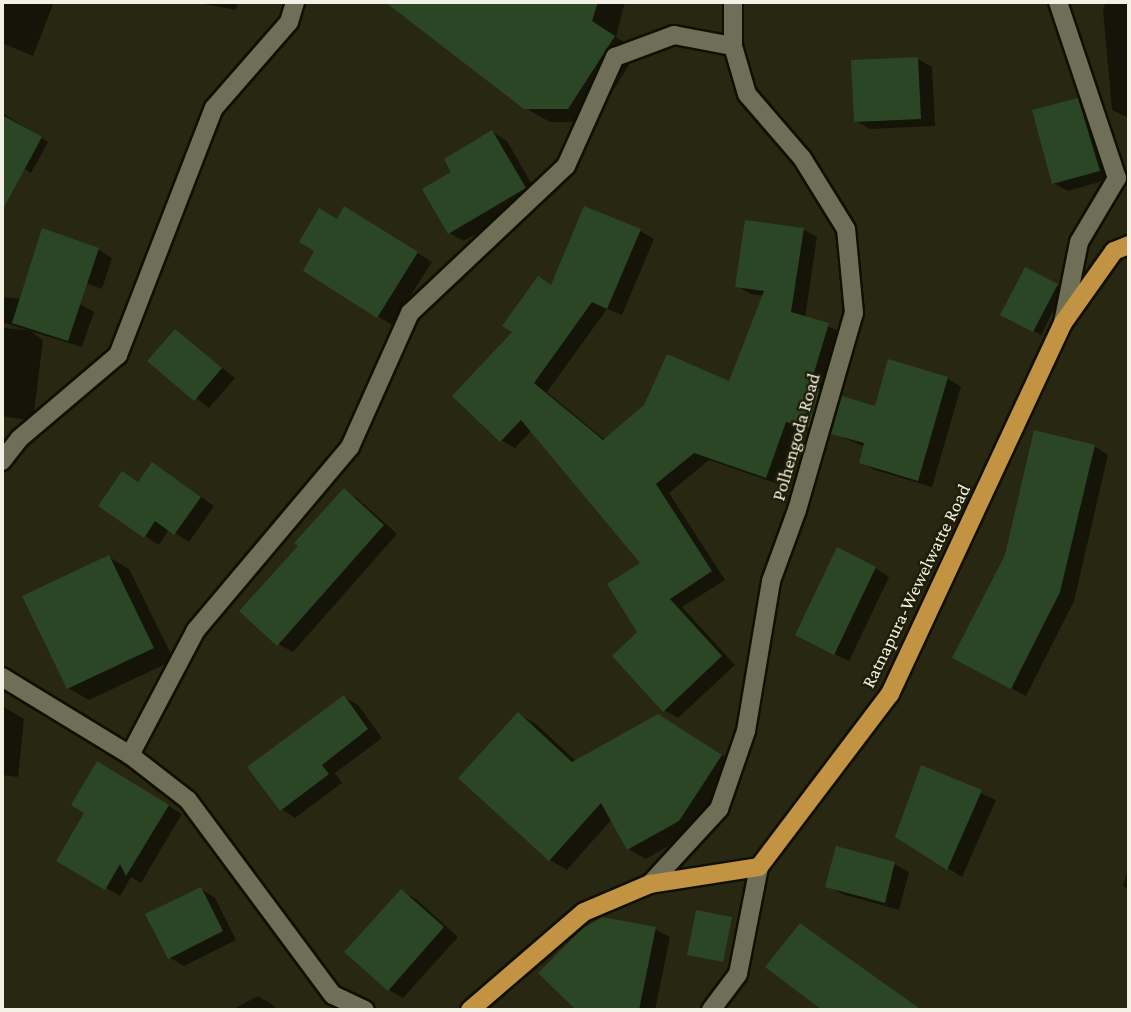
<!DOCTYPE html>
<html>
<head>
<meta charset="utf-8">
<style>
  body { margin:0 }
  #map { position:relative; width:1131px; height:1012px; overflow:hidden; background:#282711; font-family:"Crimson Pro",serif }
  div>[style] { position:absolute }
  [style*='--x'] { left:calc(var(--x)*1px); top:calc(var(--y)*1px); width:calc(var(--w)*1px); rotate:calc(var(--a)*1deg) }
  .shadow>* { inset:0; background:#0007 }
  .building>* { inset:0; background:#2b4625 }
  .roads { filter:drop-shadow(2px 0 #111000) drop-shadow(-2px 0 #111000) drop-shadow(0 2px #111000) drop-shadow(0 -2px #111000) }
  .street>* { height:18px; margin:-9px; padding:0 9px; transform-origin:9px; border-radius:9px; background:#6f6e56 }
  .primary>* { height:18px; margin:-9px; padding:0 9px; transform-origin:9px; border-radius:9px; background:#c19343 }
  span { translate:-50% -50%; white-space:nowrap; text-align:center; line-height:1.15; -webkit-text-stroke:5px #1f1e08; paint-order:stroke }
  .street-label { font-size:19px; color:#f2f1e4 }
  .frame { position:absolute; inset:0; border:4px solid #f2f1e4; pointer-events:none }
</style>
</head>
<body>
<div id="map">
  <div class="shadow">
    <i style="clip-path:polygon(2px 2px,54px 2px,33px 56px,2px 43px)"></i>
    <i style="clip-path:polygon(193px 2px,238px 2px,236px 10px)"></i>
    <i style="clip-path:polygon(412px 2px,625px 2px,616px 37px,638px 51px,593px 122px,550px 122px,525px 108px,422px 7px)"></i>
    <i style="clip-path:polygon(1106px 2px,1129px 2px,1129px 118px,1112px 110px,1103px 10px)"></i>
    <i style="clip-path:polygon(918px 59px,932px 67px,935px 126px,870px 129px,856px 121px)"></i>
    <i style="clip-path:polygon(1078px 100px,1092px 108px,1113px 178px,1068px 191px,1053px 183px)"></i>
    <i style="clip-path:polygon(2px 113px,48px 142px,31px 173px,2px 154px)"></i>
    <i style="clip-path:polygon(492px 132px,507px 141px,539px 197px,464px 241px,449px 233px,453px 173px)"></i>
    <i style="clip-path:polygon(359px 216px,432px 262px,392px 325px,378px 316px)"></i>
    <i style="clip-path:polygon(803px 229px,817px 237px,805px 318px,842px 332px,823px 435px,800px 428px,781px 485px,709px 460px,669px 493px,725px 580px,682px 607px,735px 665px,678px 718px,664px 710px,640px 632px,643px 563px,532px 430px,515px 448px,501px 440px,514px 332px,552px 286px,640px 231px,654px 239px,622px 315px,607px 309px,547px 392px,605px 440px,730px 383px,764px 296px,751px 294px,737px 286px)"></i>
    <i style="clip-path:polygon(98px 249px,112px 258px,102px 289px,48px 270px)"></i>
    <i style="clip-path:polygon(1026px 269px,1064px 289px,1041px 335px,1003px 315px)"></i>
    <i style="clip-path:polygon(2px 297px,80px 304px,94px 312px,82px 347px,30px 331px,43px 340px,33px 421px,2px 416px,2px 328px,27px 330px,2px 322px)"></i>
    <i style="clip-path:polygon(175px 331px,235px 378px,209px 408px,150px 361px)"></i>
    <i style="clip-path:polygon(947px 378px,961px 387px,932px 487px,875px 470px,861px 462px,865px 447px,833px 433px,876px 408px)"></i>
    <i style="clip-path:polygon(1094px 446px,1108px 455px,1074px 601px,1026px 696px,968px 666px)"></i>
    <i style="clip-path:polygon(167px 473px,214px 506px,189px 542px,169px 529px,159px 545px,145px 536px,139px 483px)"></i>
    <i style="clip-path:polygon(344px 490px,358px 499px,397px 534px,293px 652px,278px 644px,300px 546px)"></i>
    <i style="clip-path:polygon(109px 557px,129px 569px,174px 660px,89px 700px,68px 688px)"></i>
    <i style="clip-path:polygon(875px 568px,889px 577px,849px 661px,811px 643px)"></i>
    <i style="clip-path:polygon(344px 697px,358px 705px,382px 738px,335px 773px,342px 783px,295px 818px,281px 809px)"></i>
    <i style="clip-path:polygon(2px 706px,24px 719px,18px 777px,2px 775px)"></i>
    <i style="clip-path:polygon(519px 714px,536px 724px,577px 762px,676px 726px,739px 766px,696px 830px,646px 859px,628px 849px,612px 819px,567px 870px,550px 860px)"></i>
    <i style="clip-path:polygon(97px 764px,182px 814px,141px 883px,131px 877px,120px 896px,59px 860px,87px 812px)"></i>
    <i style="clip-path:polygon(922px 767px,996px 800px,962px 877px,897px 836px)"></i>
    <i style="clip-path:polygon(894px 864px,909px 872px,899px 910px,842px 894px,828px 886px)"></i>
    <i style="clip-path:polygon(1129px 865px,1129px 889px,1123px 886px)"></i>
    <i style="clip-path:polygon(201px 889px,215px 898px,236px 940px,184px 966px,169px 957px)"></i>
    <i style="clip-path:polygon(401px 891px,416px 899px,458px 937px,403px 998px,389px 990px)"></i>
    <i style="clip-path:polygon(655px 929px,670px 937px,655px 1010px,579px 1010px,541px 973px)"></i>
    <i style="clip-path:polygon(814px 934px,922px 1010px,825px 1010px,774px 971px)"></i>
    <i style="clip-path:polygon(258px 996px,273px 1005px,276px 1010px,232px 1010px)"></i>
  </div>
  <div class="building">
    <i style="clip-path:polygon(385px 2px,598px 2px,592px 21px,615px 36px,568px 109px,524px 109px)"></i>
    <i style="clip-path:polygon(918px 57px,921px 119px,854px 122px,851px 60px)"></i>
    <i style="clip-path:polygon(1078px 98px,1100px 171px,1052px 184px,1032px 110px)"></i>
    <i style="clip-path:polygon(2px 115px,42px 137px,2px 211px)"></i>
    <i style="clip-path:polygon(492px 130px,526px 188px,448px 234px,422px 189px,451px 172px,444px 159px)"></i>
    <i style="clip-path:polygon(344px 206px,418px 252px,377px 318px,303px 271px,314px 251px,299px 242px,319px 208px,337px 219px)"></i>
    <i style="clip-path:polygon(584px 206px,641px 229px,607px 309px,592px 302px,534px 383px,603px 440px,644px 405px,667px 354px,729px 381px,764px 291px,735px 287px,745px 220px,804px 228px,791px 312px,829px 323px,810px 386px,820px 389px,809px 428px,786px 422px,766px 478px,694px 453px,656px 484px,712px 571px,670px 599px,722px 656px,663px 712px,612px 656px,637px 632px,607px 584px,640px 563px,521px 420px,500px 442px,452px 396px,512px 332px,502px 326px,538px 276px,551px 285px)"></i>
    <i style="clip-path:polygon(42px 228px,99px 248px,68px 341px,12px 323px)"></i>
    <i style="clip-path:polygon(1025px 267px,1058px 284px,1033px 332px,1000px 315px)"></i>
    <i style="clip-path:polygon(175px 329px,222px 368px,194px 401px,147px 361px)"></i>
    <i style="clip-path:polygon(888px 359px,948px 377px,918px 481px,859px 463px,864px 443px,831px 434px,842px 396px,875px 406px)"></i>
    <i style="clip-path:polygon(1034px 430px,1095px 445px,1060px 592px,1011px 689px,952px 658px,1005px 555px)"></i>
    <i style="clip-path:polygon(152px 462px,201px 497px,174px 535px,155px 521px,144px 538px,98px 506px,122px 471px,138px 482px)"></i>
    <i style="clip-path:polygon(344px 488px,384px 525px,277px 646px,239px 611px,298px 546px,294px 543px)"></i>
    <i style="clip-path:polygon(837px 547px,876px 567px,834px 655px,795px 635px)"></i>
    <i style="clip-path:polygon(109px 555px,154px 648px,67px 689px,22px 596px)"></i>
    <i style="clip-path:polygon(344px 695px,368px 729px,322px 765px,329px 774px,280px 811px,247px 767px)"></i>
    <i style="clip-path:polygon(518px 712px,572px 762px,658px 714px,722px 755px,679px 821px,627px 850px,601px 803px,549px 861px,458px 778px)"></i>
    <i style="clip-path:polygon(97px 761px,169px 805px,126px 876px,120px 864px,105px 890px,56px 861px,84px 813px,71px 805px)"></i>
    <i style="clip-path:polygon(921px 765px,982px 790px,947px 870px,895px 837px)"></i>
    <i style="clip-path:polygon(836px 846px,895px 862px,885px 903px,825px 887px)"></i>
    <i style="clip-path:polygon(201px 887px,223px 931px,168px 959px,145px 914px)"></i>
    <i style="clip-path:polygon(401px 889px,444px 927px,388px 991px,344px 952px)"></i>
    <i style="clip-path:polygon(696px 910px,732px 917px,723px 962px,687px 955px)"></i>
    <i style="clip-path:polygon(602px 917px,656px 927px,639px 1010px,576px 1010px,538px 973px,582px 929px)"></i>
    <i style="clip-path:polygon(800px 923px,833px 947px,922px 1010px,822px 1010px,765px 967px)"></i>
  </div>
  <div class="roads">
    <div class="street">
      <i style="--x:1058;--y:2;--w:186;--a:71.5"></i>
      <i style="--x:1117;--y:178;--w:74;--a:120.7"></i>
      <i style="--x:1079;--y:242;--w:83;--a:101.2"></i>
      <i style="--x:2;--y:461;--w:28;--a:-52"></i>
      <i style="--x:19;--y:439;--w:130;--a:-40.3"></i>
      <i style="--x:118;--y:355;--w:265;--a:-68.8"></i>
      <i style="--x:214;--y:108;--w:114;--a:-48.9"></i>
      <i style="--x:289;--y:22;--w:21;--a:-73"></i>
      <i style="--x:2;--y:677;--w:150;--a:31.4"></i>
      <i style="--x:130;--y:755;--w:73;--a:37.8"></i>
      <i style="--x:188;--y:800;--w:243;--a:53.4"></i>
      <i style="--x:333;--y:995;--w:35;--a:25"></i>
      <i style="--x:130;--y:755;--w:141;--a:-62.2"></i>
      <i style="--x:196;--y:630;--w:239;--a:-49.9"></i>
      <i style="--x:350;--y:447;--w:147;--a:-65.9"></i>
      <i style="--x:410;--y:313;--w:214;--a:-43.3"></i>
      <i style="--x:566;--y:166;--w:120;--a:-65.8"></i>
      <i style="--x:615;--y:57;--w:63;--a:-20.4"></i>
      <i style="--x:674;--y:35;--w:60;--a:10.6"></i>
      <i style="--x:650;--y:884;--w:102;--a:-47.4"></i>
      <i style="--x:719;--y:809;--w:83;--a:-70.9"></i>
      <i style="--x:746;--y:731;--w:152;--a:-80.5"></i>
      <i style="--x:771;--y:581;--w:76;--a:-69.9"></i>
      <i style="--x:797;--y:510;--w:205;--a:-73.9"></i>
      <i style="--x:854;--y:313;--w:84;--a:-95.4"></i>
      <i style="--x:846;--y:229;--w:84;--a:-121.8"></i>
      <i style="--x:802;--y:158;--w:84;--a:-130.7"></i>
      <i style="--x:747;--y:94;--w:50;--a:-106.3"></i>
      <i style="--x:733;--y:46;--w:44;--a:-90"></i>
      <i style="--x:711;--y:1010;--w:45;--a:-53.1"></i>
      <i style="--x:738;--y:974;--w:109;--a:-78.9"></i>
    </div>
    <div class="primary">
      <i style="--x:470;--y:1010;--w:150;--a:-40.7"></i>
      <i style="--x:584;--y:912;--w:72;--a:-23"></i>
      <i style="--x:650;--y:884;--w:110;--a:-8.9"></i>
      <i style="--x:759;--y:867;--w:217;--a:-52.9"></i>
      <i style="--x:890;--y:694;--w:409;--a:-65"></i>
      <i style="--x:1063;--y:323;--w:88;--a:-54.7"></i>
      <i style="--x:1114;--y:251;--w:16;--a:-22"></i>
    </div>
  </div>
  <div class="street-label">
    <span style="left:796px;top:437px;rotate:-74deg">Polhengoda Road</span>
    <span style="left:916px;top:586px;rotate:-64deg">Ratnapura-Wewelwatte Road</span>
  </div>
  <div class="frame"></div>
</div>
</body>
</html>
